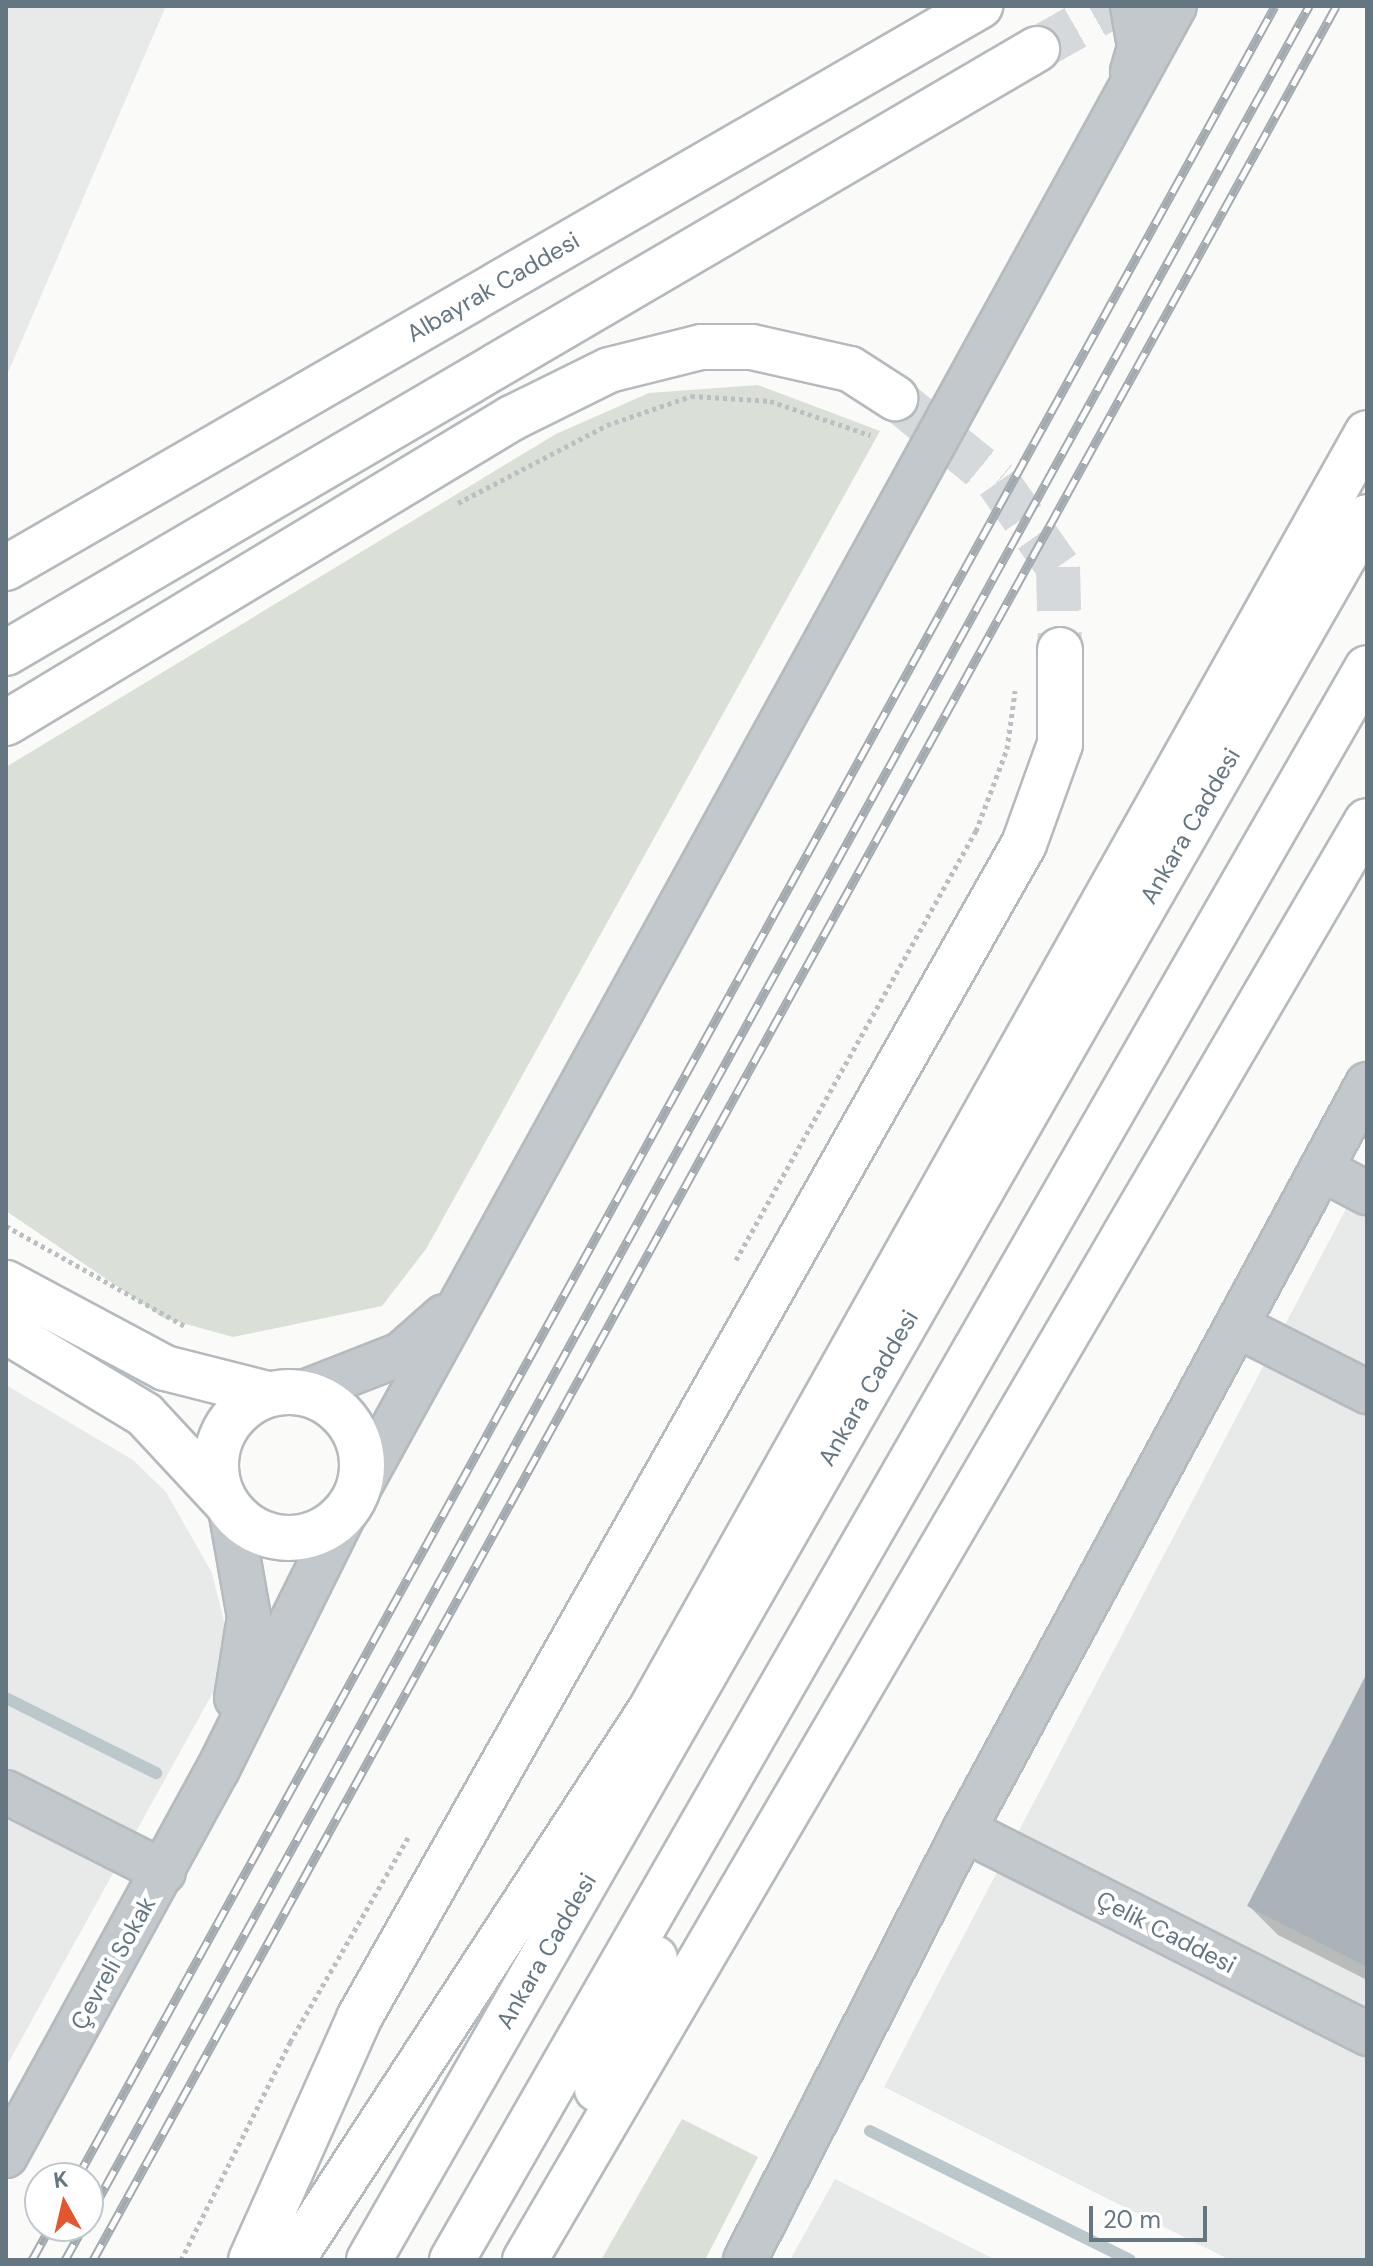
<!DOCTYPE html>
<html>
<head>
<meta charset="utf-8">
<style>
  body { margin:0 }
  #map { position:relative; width:1373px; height:2266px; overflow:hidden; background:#fafaf8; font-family:"DM Sans",sans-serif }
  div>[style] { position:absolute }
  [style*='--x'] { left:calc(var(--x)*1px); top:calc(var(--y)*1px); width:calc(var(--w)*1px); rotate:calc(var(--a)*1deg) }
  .built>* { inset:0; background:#e8e9e9 }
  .green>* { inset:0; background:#dadfd7 }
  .shadow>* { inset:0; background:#0003 }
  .stream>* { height:12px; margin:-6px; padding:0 6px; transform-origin:6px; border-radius:6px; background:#bbc7cb }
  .building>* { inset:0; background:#aab3b9 }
  .highway-tunnel>* { height:44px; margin-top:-22px; transform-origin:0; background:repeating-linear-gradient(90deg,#d5d9db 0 44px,transparent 0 66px) }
  .path>* { height:5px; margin-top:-2.5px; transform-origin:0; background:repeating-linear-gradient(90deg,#bbbfc2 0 4px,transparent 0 8px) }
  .roads { filter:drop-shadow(2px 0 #b5babe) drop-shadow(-2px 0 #b5babe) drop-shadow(0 2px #b5babe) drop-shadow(0 -2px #b5babe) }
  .minor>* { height:42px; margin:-21px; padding:0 21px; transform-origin:21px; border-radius:21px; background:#c3c8cc }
  .major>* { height:44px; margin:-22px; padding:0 22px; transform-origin:22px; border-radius:22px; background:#fff }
  .major>.ring { margin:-22px; padding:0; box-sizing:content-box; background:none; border:44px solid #fff; border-radius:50% }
  .highway>* { height:44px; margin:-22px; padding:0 22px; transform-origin:22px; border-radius:22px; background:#fff }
  .rail>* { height:9px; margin-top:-4.5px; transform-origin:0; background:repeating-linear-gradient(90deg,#fff 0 18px,#a2aab0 0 36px); box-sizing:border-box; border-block:2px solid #a2aab0 }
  span { translate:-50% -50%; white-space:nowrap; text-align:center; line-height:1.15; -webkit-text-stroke:8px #fff; paint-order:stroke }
  .street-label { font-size:24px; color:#657683 }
  .frame { position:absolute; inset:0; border:8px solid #657683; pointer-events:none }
  .north { position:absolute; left:24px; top:2162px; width:80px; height:80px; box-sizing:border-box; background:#fff; border:2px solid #c1c8cd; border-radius:50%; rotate:352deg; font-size:22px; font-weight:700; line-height:32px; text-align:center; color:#657683 }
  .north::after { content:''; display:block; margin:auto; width:28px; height:36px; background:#e4572e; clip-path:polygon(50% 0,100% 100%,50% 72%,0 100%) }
  .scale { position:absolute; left:1089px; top:2206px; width:118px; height:36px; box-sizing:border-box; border:4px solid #657683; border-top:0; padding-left:10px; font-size:24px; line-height:28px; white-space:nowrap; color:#657683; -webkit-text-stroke:6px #fff; paint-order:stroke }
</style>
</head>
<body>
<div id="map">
  <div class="built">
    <i style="clip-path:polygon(6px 6px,166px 6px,6px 377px)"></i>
    <i style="clip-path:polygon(1367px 1169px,1367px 2260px,1230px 2260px,884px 2087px)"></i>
    <i style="clip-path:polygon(6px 1385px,133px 1460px,166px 1492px,212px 1573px,225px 1625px,222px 1676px,6px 2067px)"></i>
    <i style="clip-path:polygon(835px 2179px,996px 2260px,790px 2260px)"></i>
  </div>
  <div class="green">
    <i style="clip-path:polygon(758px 385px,880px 431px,426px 1249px,382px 1306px,233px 1337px,164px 1318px,6px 1211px,6px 767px,556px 434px,649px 393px)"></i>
    <i style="clip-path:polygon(682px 2119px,758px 2157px,705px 2260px,601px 2260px)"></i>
  </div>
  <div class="shadow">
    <i style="clip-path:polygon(1367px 1677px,1367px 1980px,1278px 1935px,1249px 1906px)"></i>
  </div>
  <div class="stream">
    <i style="--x:6;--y:1698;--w:168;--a:26.6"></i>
    <i style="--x:870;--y:2131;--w:290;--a:26.4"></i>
  </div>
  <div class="building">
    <i style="clip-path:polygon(1367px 1673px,1367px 1967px,1247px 1906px)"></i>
  </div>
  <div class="highway-tunnel">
    <i style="--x:1037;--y:49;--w:87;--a:-29.5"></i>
    <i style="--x:895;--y:398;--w:133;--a:39.2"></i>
    <i style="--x:998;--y:482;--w:104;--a:54.8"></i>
    <i style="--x:1058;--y:567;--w:83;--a:88.6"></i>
  </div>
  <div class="path">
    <i style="--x:458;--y:503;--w:168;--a:-27.6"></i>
    <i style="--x:607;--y:425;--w:89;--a:-19"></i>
    <i style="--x:691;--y:396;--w:79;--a:3.6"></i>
    <i style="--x:770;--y:401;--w:106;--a:18.8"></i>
    <i style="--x:6;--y:1226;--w:207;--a:29.2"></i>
    <i style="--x:736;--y:1260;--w:492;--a:-60.8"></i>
    <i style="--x:976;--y:831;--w:88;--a:-69.3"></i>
    <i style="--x:1007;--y:749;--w:59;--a:-82.1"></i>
    <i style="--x:181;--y:2260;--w:244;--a:-63.4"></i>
    <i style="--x:290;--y:2042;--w:238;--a:-60"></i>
  </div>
  <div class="roads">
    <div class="minor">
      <i style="--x:1132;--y:6;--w:42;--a:80.3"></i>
      <i style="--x:1139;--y:47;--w:26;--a:106"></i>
      <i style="--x:1321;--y:1169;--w:52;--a:27.6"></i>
      <i style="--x:1237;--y:1326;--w:146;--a:26.9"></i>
      <i style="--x:301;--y:1393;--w:107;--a:-21.3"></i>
      <i style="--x:401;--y:1354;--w:57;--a:-41.5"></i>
      <i style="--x:357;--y:1492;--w:1696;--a:-61.17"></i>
      <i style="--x:230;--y:1509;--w:110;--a:80"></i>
      <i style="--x:249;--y:1617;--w:82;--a:99.1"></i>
      <i style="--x:6;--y:1792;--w:177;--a:26.9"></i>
      <i style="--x:964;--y:1830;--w:452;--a:26.8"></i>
      <i style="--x:6;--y:2156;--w:441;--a:-61.3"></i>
      <i style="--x:218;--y:1769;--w:286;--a:-63.6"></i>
      <i style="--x:745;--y:2260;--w:483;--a:-63"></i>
      <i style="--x:964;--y:1830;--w:848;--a:-61.62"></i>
    </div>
    <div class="major">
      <i style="--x:6;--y:568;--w:1125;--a:-29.99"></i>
      <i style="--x:6;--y:1331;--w:162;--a:31.1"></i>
      <i style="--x:145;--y:1415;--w:115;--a:47.1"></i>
      <i class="ring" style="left:216px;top:1392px;width:102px;height:102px"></i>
    </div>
    <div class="highway">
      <i style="--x:6;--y:653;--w:1195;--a:-30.36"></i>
      <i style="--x:6;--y:723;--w:591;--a:-31.08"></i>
      <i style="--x:512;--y:418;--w:108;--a:-26.3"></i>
      <i style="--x:609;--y:370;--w:95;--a:-14"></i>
      <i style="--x:701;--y:347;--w:51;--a:0"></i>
      <i style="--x:752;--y:347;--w:100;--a:12.7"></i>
      <i style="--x:850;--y:369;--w:54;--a:32.8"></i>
      <i style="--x:6;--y:1283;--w:180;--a:28.1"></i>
      <i style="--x:165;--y:1368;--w:106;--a:14.2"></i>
      <i style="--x:597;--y:2089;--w:143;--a:-66.1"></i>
      <i style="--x:251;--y:2260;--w:265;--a:-65.9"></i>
      <i style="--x:359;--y:2018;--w:1349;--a:-60.47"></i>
      <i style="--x:1024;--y:844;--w:106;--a:-70.2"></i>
      <i style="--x:1060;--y:744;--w:94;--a:-90"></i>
      <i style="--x:292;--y:2260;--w:658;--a:-56.91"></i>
      <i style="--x:651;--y:1709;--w:1463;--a:-60.7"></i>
      <i style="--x:369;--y:2260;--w:2008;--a:-60.21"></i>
      <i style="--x:452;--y:2260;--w:1836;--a:-60.11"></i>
      <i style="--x:525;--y:2260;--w:1667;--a:-59.67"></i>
    </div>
  </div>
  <div class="rail">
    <i style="--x:77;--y:2178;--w:2480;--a:-61.12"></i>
    <i style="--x:88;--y:2218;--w:2527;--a:-61.1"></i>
    <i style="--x:32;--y:2260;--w:39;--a:-61"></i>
    <i style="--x:65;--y:2260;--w:39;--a:-61"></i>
    <i style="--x:93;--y:2260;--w:2574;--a:-61.12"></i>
  </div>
  <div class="street-label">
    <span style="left:493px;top:287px;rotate:-30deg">Albayrak Caddesi</span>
    <span style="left:1190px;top:826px;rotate:-60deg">Ankara Caddesi</span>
    <span style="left:868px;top:1388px;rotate:-60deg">Ankara Caddesi</span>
    <span style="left:1166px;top:1932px;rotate:27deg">Çelik Caddesi</span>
    <span style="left:546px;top:1951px;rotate:-60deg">Ankara Caddesi</span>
    <span style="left:113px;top:1963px;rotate:-61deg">Çevreli Sokak</span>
  </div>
  <div class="frame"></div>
  <div class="north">K</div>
  <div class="scale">20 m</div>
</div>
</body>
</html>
